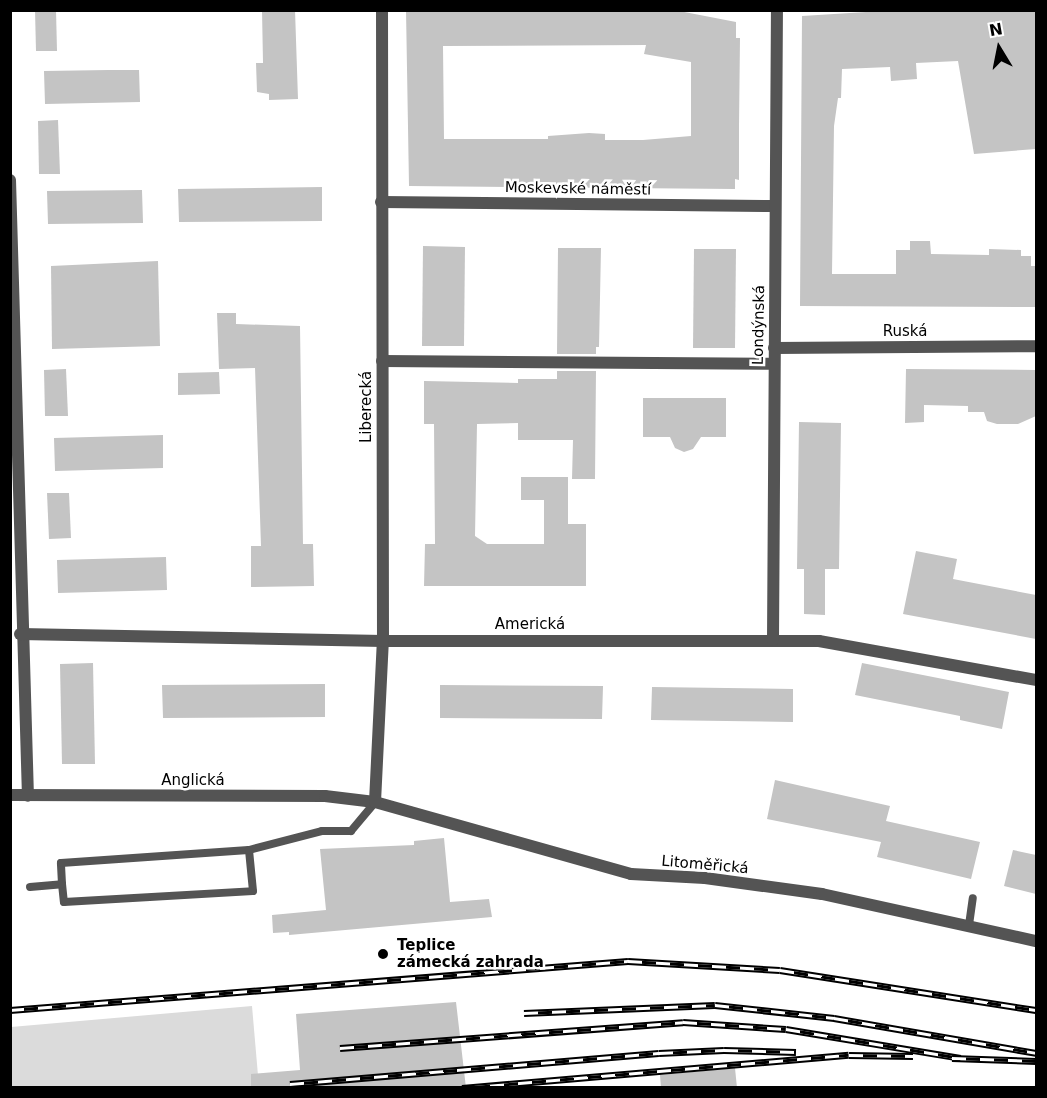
<!DOCTYPE html>
<html>
<head>
<meta charset="utf-8">
<style>
  body { margin:0 }
  #map { position:relative; width:1047px; height:1098px; overflow:hidden; background:#fff; font-family:"DejaVu Sans",sans-serif }
  div>[style] { position:absolute }
  [style*='--x'] { left:calc(var(--x)*1px); top:calc(var(--y)*1px); width:calc(var(--w)*1px); rotate:calc(var(--a)*1deg) }
  .green>* { inset:0; background:#dbdbdb }
  .building>* { inset:0; background:#c4c4c4 }
  .lane>* { height:8px; margin:-4px; padding:0 4px; transform-origin:4px; border-radius:4px; background:#545454 }
  .street>* { height:12px; margin:-6px; padding:0 6px; transform-origin:6px; border-radius:6px; background:#545454 }
  .rail>* { height:7px; margin-top:-3.5px; transform-origin:0; background:repeating-linear-gradient(90deg,#fff 0 14px,#000 0 28px); box-sizing:border-box; border-block:2px solid #000 }
  .dots>* { width:16px; height:16px; translate:-50% -50%; box-sizing:border-box; border:3px solid #fff; border-radius:50% }
  span { translate:-50% -50%; white-space:nowrap; text-align:center; line-height:1.15; -webkit-text-stroke:5px #fff; paint-order:stroke }
  .street-label { font-size:15px; color:#000 }
  .poi-label { font-size:15px; color:#000; font-weight:700 }
  .left { translate:0 -50%; text-align:left }
  .frame { position:absolute; inset:0; border:12px solid #000; pointer-events:none }
  .north { position:absolute; left:969px; top:18px; width:60px; height:60px; -webkit-text-stroke:4px #fff; paint-order:stroke; rotate:350deg; font-size:16px; font-weight:700; line-height:24px; text-align:center; color:#000 }
  .north::after { content:''; display:block; margin:auto; width:21px; height:27px; background:#000; clip-path:polygon(50% 0,100% 100%,50% 72%,0 100%) }
</style>
</head>
<body>
<div id="map">
  <div class="green">
    <i style="clip-path:polygon(252px 1006px,259px 1087px,11px 1088px,11px 1027px)"></i>
  </div>
  <div class="building">
    <i style="clip-path:polygon(35px 10px,56px 10px,57px 51px,36px 51px)"></i>
    <i style="clip-path:polygon(262px 10px,295px 10px,298px 99px,269px 100px,269px 94px,257px 92px,256px 63px,263px 63px)"></i>
    <i style="clip-path:polygon(evenodd,406px 10px,674px 10px,736px 22px,736px 38px,740px 38px,739px 126px,739px 180px,735px 179px,735px 189px,409px 186px,406px 10px,646px 45px,644px 54px,691px 62px,691px 136px,643px 140px,605px 140px,605px 134px,589px 133px,548px 136px,548px 139px,444px 139px,443px 46px,646px 45px)"></i>
    <i style="clip-path:polygon(898px 10px,1036px 10px,1036px 149px,974px 154px,958px 61px,916px 63px,917px 79px,891px 81px,890px 67px,842px 69px,841px 98px,838px 98px,834px 126px,832px 274px,896px 274px,896px 250px,910px 250px,910px 241px,930px 241px,931px 254px,989px 255px,989px 249px,1021px 250px,1021px 256px,1031px 256px,1031px 266px,1036px 266px,1036px 307px,800px 306px,802px 16px)"></i>
    <i style="clip-path:polygon(108px 70px,139px 70px,140px 102px,45px 104px,44px 71px)"></i>
    <i style="clip-path:polygon(58px 120px,60px 174px,39px 174px,38px 121px)"></i>
    <i style="clip-path:polygon(322px 187px,322px 221px,179px 222px,178px 189px)"></i>
    <i style="clip-path:polygon(142px 190px,143px 223px,48px 224px,47px 191px)"></i>
    <i style="clip-path:polygon(423px 246px,465px 247px,464px 346px,422px 346px)"></i>
    <i style="clip-path:polygon(558px 248px,601px 248px,599px 347px,596px 347px,596px 354px,557px 354px)"></i>
    <i style="clip-path:polygon(694px 249px,736px 249px,735px 348px,693px 348px)"></i>
    <i style="clip-path:polygon(158px 261px,160px 346px,52px 349px,51px 266px)"></i>
    <i style="clip-path:polygon(217px 313px,236px 313px,236px 324px,300px 326px,303px 544px,313px 544px,314px 586px,251px 587px,251px 546px,261px 546px,255px 368px,219px 369px)"></i>
    <i style="clip-path:polygon(66px 369px,68px 416px,45px 416px,44px 370px)"></i>
    <i style="clip-path:polygon(906px 369px,1036px 370px,1036px 416px,1018px 424px,997px 424px,987px 421px,984px 412px,968px 412px,968px 406px,924px 405px,924px 422px,905px 423px)"></i>
    <i style="clip-path:polygon(557px 371px,596px 371px,595px 479px,572px 479px,573px 440px,518px 440px,518px 423px,477px 424px,475px 536px,487px 544px,544px 544px,544px 500px,521px 500px,521px 477px,568px 477px,568px 524px,586px 524px,586px 586px,424px 586px,425px 544px,435px 544px,434px 424px,424px 424px,424px 381px,518px 383px,518px 379px,557px 379px)"></i>
    <i style="clip-path:polygon(219px 372px,220px 394px,178px 395px,178px 373px)"></i>
    <i style="clip-path:polygon(643px 398px,726px 398px,726px 437px,701px 437px,693px 449px,684px 452px,675px 448px,670px 437px,643px 437px)"></i>
    <i style="clip-path:polygon(799px 422px,841px 423px,839px 569px,825px 569px,825px 615px,804px 614px,804px 569px,797px 569px)"></i>
    <i style="clip-path:polygon(163px 435px,163px 468px,55px 471px,54px 438px)"></i>
    <i style="clip-path:polygon(47px 493px,69px 493px,71px 538px,49px 539px)"></i>
    <i style="clip-path:polygon(916px 551px,957px 559px,953px 579px,1036px 595px,1036px 639px,903px 614px)"></i>
    <i style="clip-path:polygon(166px 557px,167px 590px,58px 593px,57px 560px)"></i>
    <i style="clip-path:polygon(93px 663px,95px 764px,62px 764px,60px 664px)"></i>
    <i style="clip-path:polygon(862px 663px,1009px 692px,1002px 729px,960px 720px,960px 716px,855px 695px)"></i>
    <i style="clip-path:polygon(325px 684px,325px 717px,163px 718px,162px 685px)"></i>
    <i style="clip-path:polygon(440px 685px,603px 686px,602px 719px,440px 718px)"></i>
    <i style="clip-path:polygon(652px 687px,793px 689px,793px 722px,651px 720px)"></i>
    <i style="clip-path:polygon(775px 780px,890px 806px,886px 821px,980px 842px,971px 879px,877px 857px,881px 842px,767px 819px)"></i>
    <i style="clip-path:polygon(444px 838px,450px 902px,489px 899px,492px 917px,289px 935px,289px 932px,273px 933px,272px 915px,326px 910px,320px 849px,414px 845px,414px 841px)"></i>
    <i style="clip-path:polygon(1013px 850px,1036px 855px,1036px 894px,1004px 886px)"></i>
    <i style="clip-path:polygon(456px 1002px,466px 1088px,251px 1088px,251px 1074px,300px 1070px,296px 1014px)"></i>
    <i style="clip-path:polygon(735px 1068px,737px 1088px,661px 1088px,660px 1075px)"></i>
  </div>
  <div class="lane">
    <i style="--x:62;--y:884;--w:18;--a:84"></i>
    <i style="--x:64;--y:902;--w:189;--a:-3.3"></i>
    <i style="--x:253;--y:891;--w:41;--a:-95.6"></i>
    <i style="--x:30;--y:887;--w:32;--a:-5"></i>
    <i style="--x:62;--y:884;--w:21;--a:-93"></i>
    <i style="--x:61;--y:863;--w:188;--a:-4"></i>
    <i style="--x:249;--y:850;--w:75;--a:-14.6"></i>
    <i style="--x:322;--y:831;--w:29;--a:0"></i>
    <i style="--x:351;--y:831;--w:38;--a:-50"></i>
    <i style="--x:969;--y:925;--w:27;--a:-82"></i>
  </div>
  <div class="street">
    <i style="--x:10;--y:180;--w:616;--a:88.33"></i>
    <i style="--x:381;--y:202;--w:393;--a:0.6"></i>
    <i style="--x:774;--y:348;--w:262;--a:-0.4"></i>
    <i style="--x:382;--y:361;--w:391;--a:0.4"></i>
    <i style="--x:20;--y:634;--w:363;--a:1.1"></i>
    <i style="--x:383;--y:641;--w:436;--a:0"></i>
    <i style="--x:819;--y:641;--w:220;--a:10.2"></i>
    <i style="--x:773;--y:640;--w:630;--a:-89.64"></i>
    <i style="--x:10;--y:795;--w:315;--a:0.2"></i>
    <i style="--x:325;--y:796;--w:50;--a:6.8"></i>
    <i style="--x:375;--y:802;--w:266;--a:15.7"></i>
    <i style="--x:631;--y:874;--w:74;--a:3.1"></i>
    <i style="--x:705;--y:878;--w:118;--a:7.8"></i>
    <i style="--x:822;--y:894;--w:219;--a:12.4"></i>
    <i style="--x:375;--y:802;--w:161;--a:-87.2"></i>
    <i style="--x:383;--y:641;--w:631;--a:-90.09"></i>
  </div>
  <div class="rail">
    <i style="--x:10;--y:1010;--w:620;--a:-4.53"></i>
    <i style="--x:628;--y:961;--w:152;--a:3.4"></i>
    <i style="--x:780;--y:970;--w:259;--a:8.9"></i>
    <i style="--x:524;--y:1013;--w:191;--a:-2.4"></i>
    <i style="--x:715;--y:1005;--w:120;--a:6.2"></i>
    <i style="--x:834;--y:1018;--w:205;--a:9.8"></i>
    <i style="--x:340;--y:1048;--w:344;--a:-4.3"></i>
    <i style="--x:683;--y:1022;--w:103;--a:3.9"></i>
    <i style="--x:786;--y:1029;--w:177;--a:9.4"></i>
    <i style="--x:952;--y:1058;--w:84;--a:2"></i>
    <i style="--x:290;--y:1084;--w:370;--a:-4.8"></i>
    <i style="--x:659;--y:1053;--w:65;--a:-2.6"></i>
    <i style="--x:724;--y:1050;--w:72;--a:1.6"></i>
    <i style="--x:462;--y:1088;--w:388;--a:-4.9"></i>
    <i style="--x:849;--y:1055;--w:64;--a:0.9"></i>
  </div>
  <div class="dots">
    <i style="left:383px;top:954px;background:#000"></i>
  </div>
  <div class="street-label">
    <span style="left:578px;top:189px;rotate:1deg">Moskevské náměstí</span>
    <span style="left:759px;top:325px;rotate:-89deg">Londýnská</span>
    <span style="left:905px;top:332px">Ruská</span>
    <span style="left:367px;top:407px;rotate:-90deg">Liberecká</span>
    <span style="left:530px;top:625px">Americká</span>
    <span style="left:193px;top:781px">Anglická</span>
    <span style="left:705px;top:865px;rotate:5deg">Litoměřická</span>
  </div>
  <div class="poi-label">
    <span class="left" style="left:397px;top:954px">Teplice<br>zámecká zahrada</span>
  </div>
  <div class="frame"></div>
  <div class="north">N</div>
</div>
</body>
</html>
